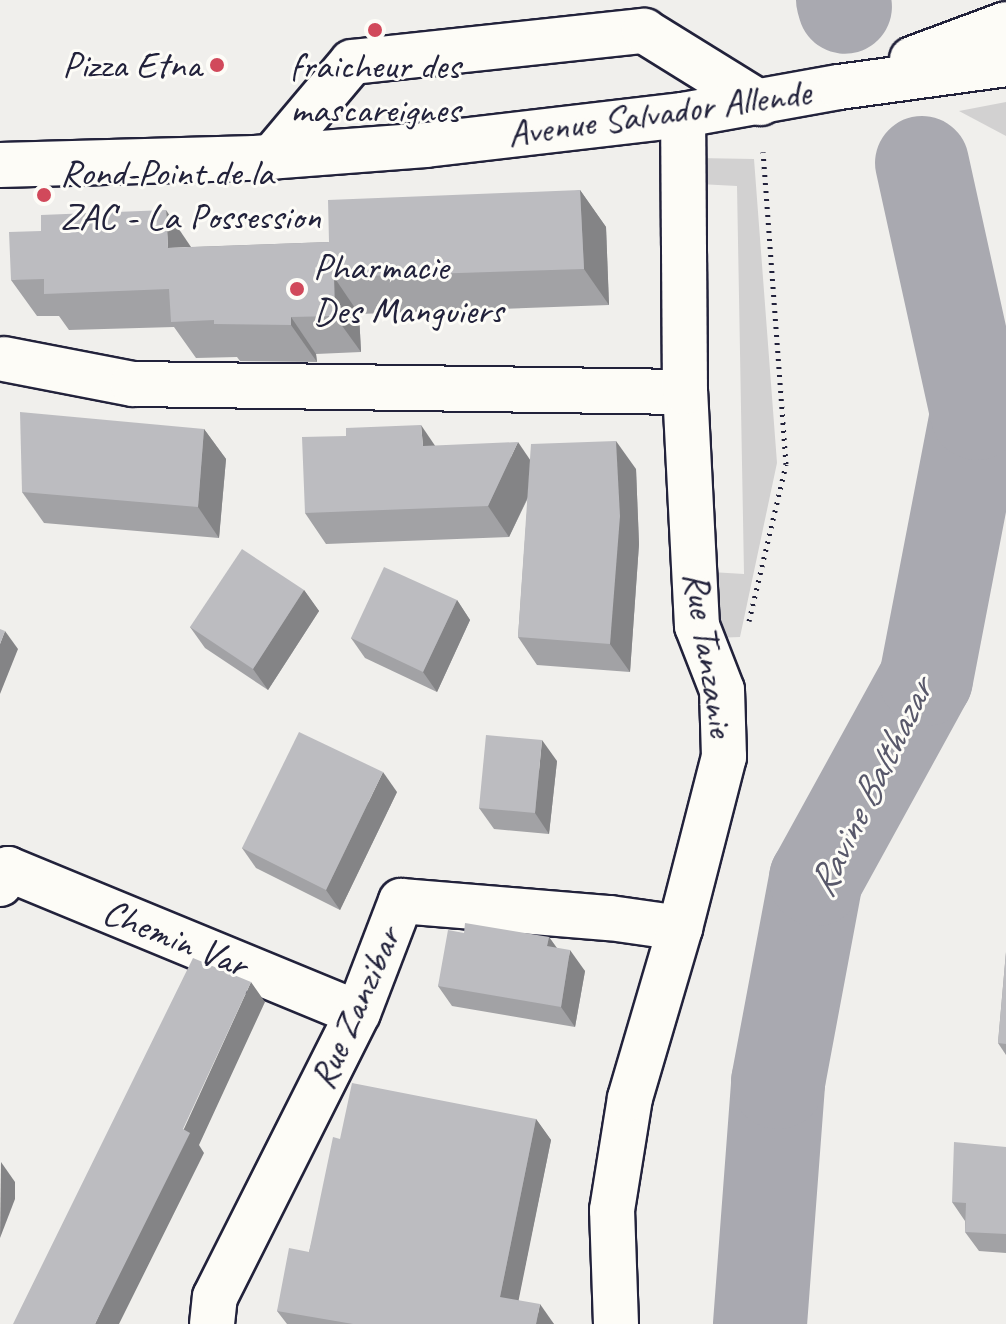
<!DOCTYPE html>
<html>
<head>
<meta charset="utf-8">
<style>
  body { margin:0 }
  #map { position:relative; width:1006px; height:1324px; overflow:hidden; background:#f0efec; font-family:Caveat,sans-serif }
  div>[style] { position:absolute }
  [style*='--x'] { left:calc(var(--x)*1px); top:calc(var(--y)*1px); width:calc(var(--w)*1px); rotate:calc(var(--a)*1deg) }
  .green>* { inset:0; background:#d2d1d1 }
  .river>* { height:94px; margin:-47px; padding:0 47px; transform-origin:47px; border-radius:47px; background:#a9a9b0 }
  .path>* { height:5px; margin-top:-2.5px; transform-origin:0; background:repeating-linear-gradient(90deg,#22223b 0 2px,transparent 0 8px) }
  .roads { filter:drop-shadow(2px 0 #22223b) drop-shadow(-2px 0 #22223b) drop-shadow(0 2px #22223b) drop-shadow(0 -2px #22223b) }
  .minor>* { height:44px; margin:-22px; padding:0 22px; transform-origin:22px; border-radius:22px; background:#fdfcf7 }
  .major>* { height:44px; margin:-22px; padding:0 22px; transform-origin:22px; border-radius:22px; background:#fdfcf7 }
  .wall>* { inset:0; background:#a2a2a5 }
  .shaded-wall>* { inset:0; background:#848486 }
  .building>* { inset:0; background:#bcbcc0 }
  .dots>* { width:22px; height:22px; translate:-50% -50%; box-sizing:border-box; border:4px solid #fdfcf7; border-radius:50% }
  span { translate:-50% -50%; white-space:nowrap; text-align:center; line-height:1.15; -webkit-text-stroke:6px #fdfcf7; paint-order:stroke }
  .poi-label { font-size:38px; color:#22223b }
  .right { translate:-100% -50%; text-align:right }
  .left { translate:0 -50%; text-align:left }
  .street-label { font-size:38px; color:#22223b }
  .water-label { font-size:40px; color:#58586a; font-style:italic }
</style>
</head>
<body>
<div id="map">
  <div class="green">
    <i style="clip-path:polygon(1006px 102px,1006px 136px,959px 111px)"></i>
    <i style="clip-path:polygon(697px 158px,754px 159px,777px 463px,740px 637px,714px 638px,711px 572px,744px 574px,737px 186px,699px 184px)"></i>
  </div>
  <div class="river">
    <i style="--x:843;--y:0;--w:7;--a:74"></i>
    <i style="--x:760;--y:1324;--w:243;--a:-85.7"></i>
    <i style="--x:778;--y:1082;--w:207;--a:-79.4"></i>
    <i style="--x:816;--y:879;--w:228;--a:-61.2"></i>
    <i style="--x:926;--y:679;--w:271;--a:-79.1"></i>
    <i style="--x:977;--y:413;--w:256;--a:-102.4"></i>
  </div>
  <div class="path">
    <i style="--x:749;--y:621;--w:161;--a:-76.7"></i>
    <i style="--x:786;--y:464;--w:313;--a:-94.2"></i>
  </div>
  <div class="roads">
    <div class="minor">
      <i style="--x:272;--y:157;--w:124;--a:-49.9"></i>
      <i style="--x:352;--y:62;--w:294;--a:-6.1"></i>
      <i style="--x:644;--y:31;--w:137;--a:31.8"></i>
      <i style="--x:4;--y:359;--w:131;--a:11"></i>
      <i style="--x:133;--y:384;--w:552;--a:0.83"></i>
      <i style="--x:0;--y:884;--w:17;--a:-62"></i>
      <i style="--x:8;--y:869;--w:378;--a:22.4"></i>
      <i style="--x:212;--y:1324;--w:27;--a:-84"></i>
      <i style="--x:215;--y:1297;--w:318;--a:-63.3"></i>
      <i style="--x:358;--y:1013;--w:120;--a:-69"></i>
      <i style="--x:401;--y:901;--w:210;--a:4.7"></i>
      <i style="--x:610;--y:918;--w:71;--a:8.1"></i>
      <i style="--x:616;--y:1324;--w:114;--a:-92"></i>
      <i style="--x:612;--y:1210;--w:113;--a:-80.9"></i>
      <i style="--x:630;--y:1098;--w:177;--a:-73.6"></i>
      <i style="--x:680;--y:928;--w:177;--a:-75.6"></i>
      <i style="--x:724;--y:757;--w:67;--a:-91.7"></i>
      <i style="--x:722;--y:690;--w:69;--a:-111.3"></i>
      <i style="--x:697;--y:626;--w:234;--a:-92.9"></i>
      <i style="--x:685;--y:392;--w:277;--a:-90.4"></i>
    </div>
    <div class="major">
      <i style="--x:912;--y:59;--w:100;--a:-20.4"></i>
      <i style="--x:0;--y:165;--w:255;--a:-1.6"></i>
      <i style="--x:255;--y:158;--w:171;--a:-4.3"></i>
      <i style="--x:426;--y:145;--w:259;--a:-6.7"></i>
      <i style="--x:683;--y:115;--w:158;--a:-10.2"></i>
      <i style="--x:839;--y:87;--w:169;--a:-7.8"></i>
    </div>
  </div>
  <div class="wall">
    <i style="clip-path:polygon(580px 190px,606px 227px,609px 305px,359px 314px,361px 352px,316px 354px,317px 362px,240px 361px,237px 357px,196px 358px,174px 327px,69px 330px,59px 316px,37px 316px,11px 280px,191px 247px,329px 242px)"></i>
    <i style="clip-path:polygon(204px 429px,226px 459px,219px 538px,44px 523px,22px 492px)"></i>
    <i style="clip-path:polygon(435px 446px,530px 460px,636px 469px,639px 544px,630px 672px,537px 665px,518px 637px,528px 498px,509px 537px,326px 544px,305px 513px)"></i>
    <i style="clip-path:polygon(304px 590px,319px 611px,268px 690px,205px 648px,190px 627px)"></i>
    <i style="clip-path:polygon(457px 600px,470px 620px,437px 692px,365px 658px,351px 638px)"></i>
    <i style="clip-path:polygon(557px 761px,549px 834px,494px 829px,479px 808px)"></i>
    <i style="clip-path:polygon(397px 792px,340px 910px,256px 868px,242px 848px)"></i>
    <i style="clip-path:polygon(464px 933px,549px 937px,557px 948px,585px 971px,575px 1027px,452px 1006px,438px 986px)"></i>
    <i style="clip-path:polygon(1006px 952px,1006px 1055px,998px 1043px)"></i>
    <i style="clip-path:polygon(536px 1119px,551px 1140px,518px 1300px,554px 1324px,287px 1324px,277px 1311px,309px 1252px,340px 1139px)"></i>
    <i style="clip-path:polygon(1006px 1147px,1006px 1253px,979px 1251px,965px 1232px,965px 1221px,952px 1202px)"></i>
  </div>
  <div class="shaded-wall">
    <i style="clip-path:polygon(580px 190px,606px 227px,609px 305px,584px 269px)"></i>
    <i style="clip-path:polygon(166px 210px,191px 247px,168px 248px)"></i>
    <i style="clip-path:polygon(334px 277px,359px 314px,361px 352px,335px 316px)"></i>
    <i style="clip-path:polygon(291px 317px,316px 354px,317px 362px,291px 325px)"></i>
    <i style="clip-path:polygon(421px 425px,442px 456px,423px 446px)"></i>
    <i style="clip-path:polygon(204px 429px,226px 459px,219px 538px,198px 507px)"></i>
    <i style="clip-path:polygon(616px 441px,636px 469px,639px 544px,630px 672px,610px 644px)"></i>
    <i style="clip-path:polygon(518px 442px,539px 473px,509px 537px,488px 506px)"></i>
    <i style="clip-path:polygon(304px 590px,319px 611px,268px 690px,253px 669px)"></i>
    <i style="clip-path:polygon(457px 600px,470px 620px,437px 692px,423px 672px)"></i>
    <i style="clip-path:polygon(5px 631px,18px 649px,0 694px,0 644px)"></i>
    <i style="clip-path:polygon(542px 740px,557px 761px,549px 834px,535px 813px)"></i>
    <i style="clip-path:polygon(383px 772px,397px 792px,340px 910px,326px 890px)"></i>
    <i style="clip-path:polygon(549px 937px,563px 957px,547px 946px)"></i>
    <i style="clip-path:polygon(570px 950px,585px 971px,575px 1027px,561px 1007px)"></i>
    <i style="clip-path:polygon(251px 982px,265px 1002px,199px 1145px,204px 1153px,119px 1324px,95px 1324px)"></i>
    <i style="clip-path:polygon(536px 1119px,551px 1140px,515px 1318px,500px 1297px)"></i>
    <i style="clip-path:polygon(1px 1162px,15px 1182px,15px 1199px,0 1238px)"></i>
    <i style="clip-path:polygon(540px 1304px,554px 1324px,536px 1324px)"></i>
  </div>
  <div class="building">
    <i style="clip-path:polygon(580px 190px,584px 269px,334px 277px,335px 316px,291px 317px,291px 325px,214px 324px,214px 320px,171px 322px,169px 289px,44px 294px,44px 279px,11px 280px,9px 232px,41px 231px,41px 215px,166px 210px,168px 248px,329px 242px,328px 200px)"></i>
    <i style="clip-path:polygon(20px 412px,204px 429px,198px 507px,22px 492px)"></i>
    <i style="clip-path:polygon(421px 425px,423px 446px,518px 442px,488px 506px,305px 513px,302px 437px,346px 436px,346px 428px)"></i>
    <i style="clip-path:polygon(616px 441px,620px 516px,610px 644px,518px 637px,531px 444px)"></i>
    <i style="clip-path:polygon(242px 549px,304px 590px,253px 669px,190px 627px)"></i>
    <i style="clip-path:polygon(384px 567px,457px 600px,423px 672px,351px 638px)"></i>
    <i style="clip-path:polygon(0 629px,5px 631px,0 644px)"></i>
    <i style="clip-path:polygon(299px 732px,383px 772px,326px 890px,242px 848px)"></i>
    <i style="clip-path:polygon(486px 735px,542px 740px,535px 813px,479px 808px)"></i>
    <i style="clip-path:polygon(465px 923px,549px 937px,547px 946px,570px 950px,561px 1007px,438px 986px,448px 930px,464px 933px)"></i>
    <i style="clip-path:polygon(1006px 952px,1006px 1044px,998px 1043px)"></i>
    <i style="clip-path:polygon(193px 958px,251px 982px,183px 1129px,190px 1133px,95px 1324px,13px 1324px)"></i>
    <i style="clip-path:polygon(352px 1083px,536px 1119px,500px 1297px,540px 1304px,536px 1324px,353px 1324px,277px 1311px,289px 1248px,309px 1252px,333px 1137px,340px 1139px)"></i>
    <i style="clip-path:polygon(954px 1142px,1006px 1147px,1006px 1234px,965px 1232px,966px 1203px,952px 1202px)"></i>
  </div>
  <div class="dots">
    <i style="left:375px;top:30px;background:#d1495b"></i>
    <i style="left:217px;top:65px;background:#d1495b"></i>
    <i style="left:44px;top:195px;background:#d1495b"></i>
    <i style="left:297px;top:289px;background:#d1495b"></i>
  </div>
  <div class="poi-label">
    <span class="right" style="left:201px;top:65px">Pizza Etna</span>
    <span style="left:375px;top:88px">fraicheur des<br>mascareignes</span>
    <span class="left" style="left:60px;top:195px">Rond-Point de la<br>ZAC - La Possession</span>
    <span class="left" style="left:313px;top:289px">Pharmacie<br>Des Manguiers</span>
  </div>
  <div class="street-label">
    <span style="left:659px;top:113px;rotate:-8deg">Avenue Salvador Allende</span>
    <span style="left:709px;top:654px;rotate:81deg">Rue Tanzanie</span>
    <span style="left:175px;top:938px;rotate:22deg">Chemin Var</span>
    <span style="left:355px;top:1008px;rotate:-66deg">Rue Zanzibar</span>
  </div>
  <div class="water-label">
    <span style="left:870px;top:788px;rotate:-64deg">Ravine Balthazar</span>
  </div>
</div>
</body>
</html>
